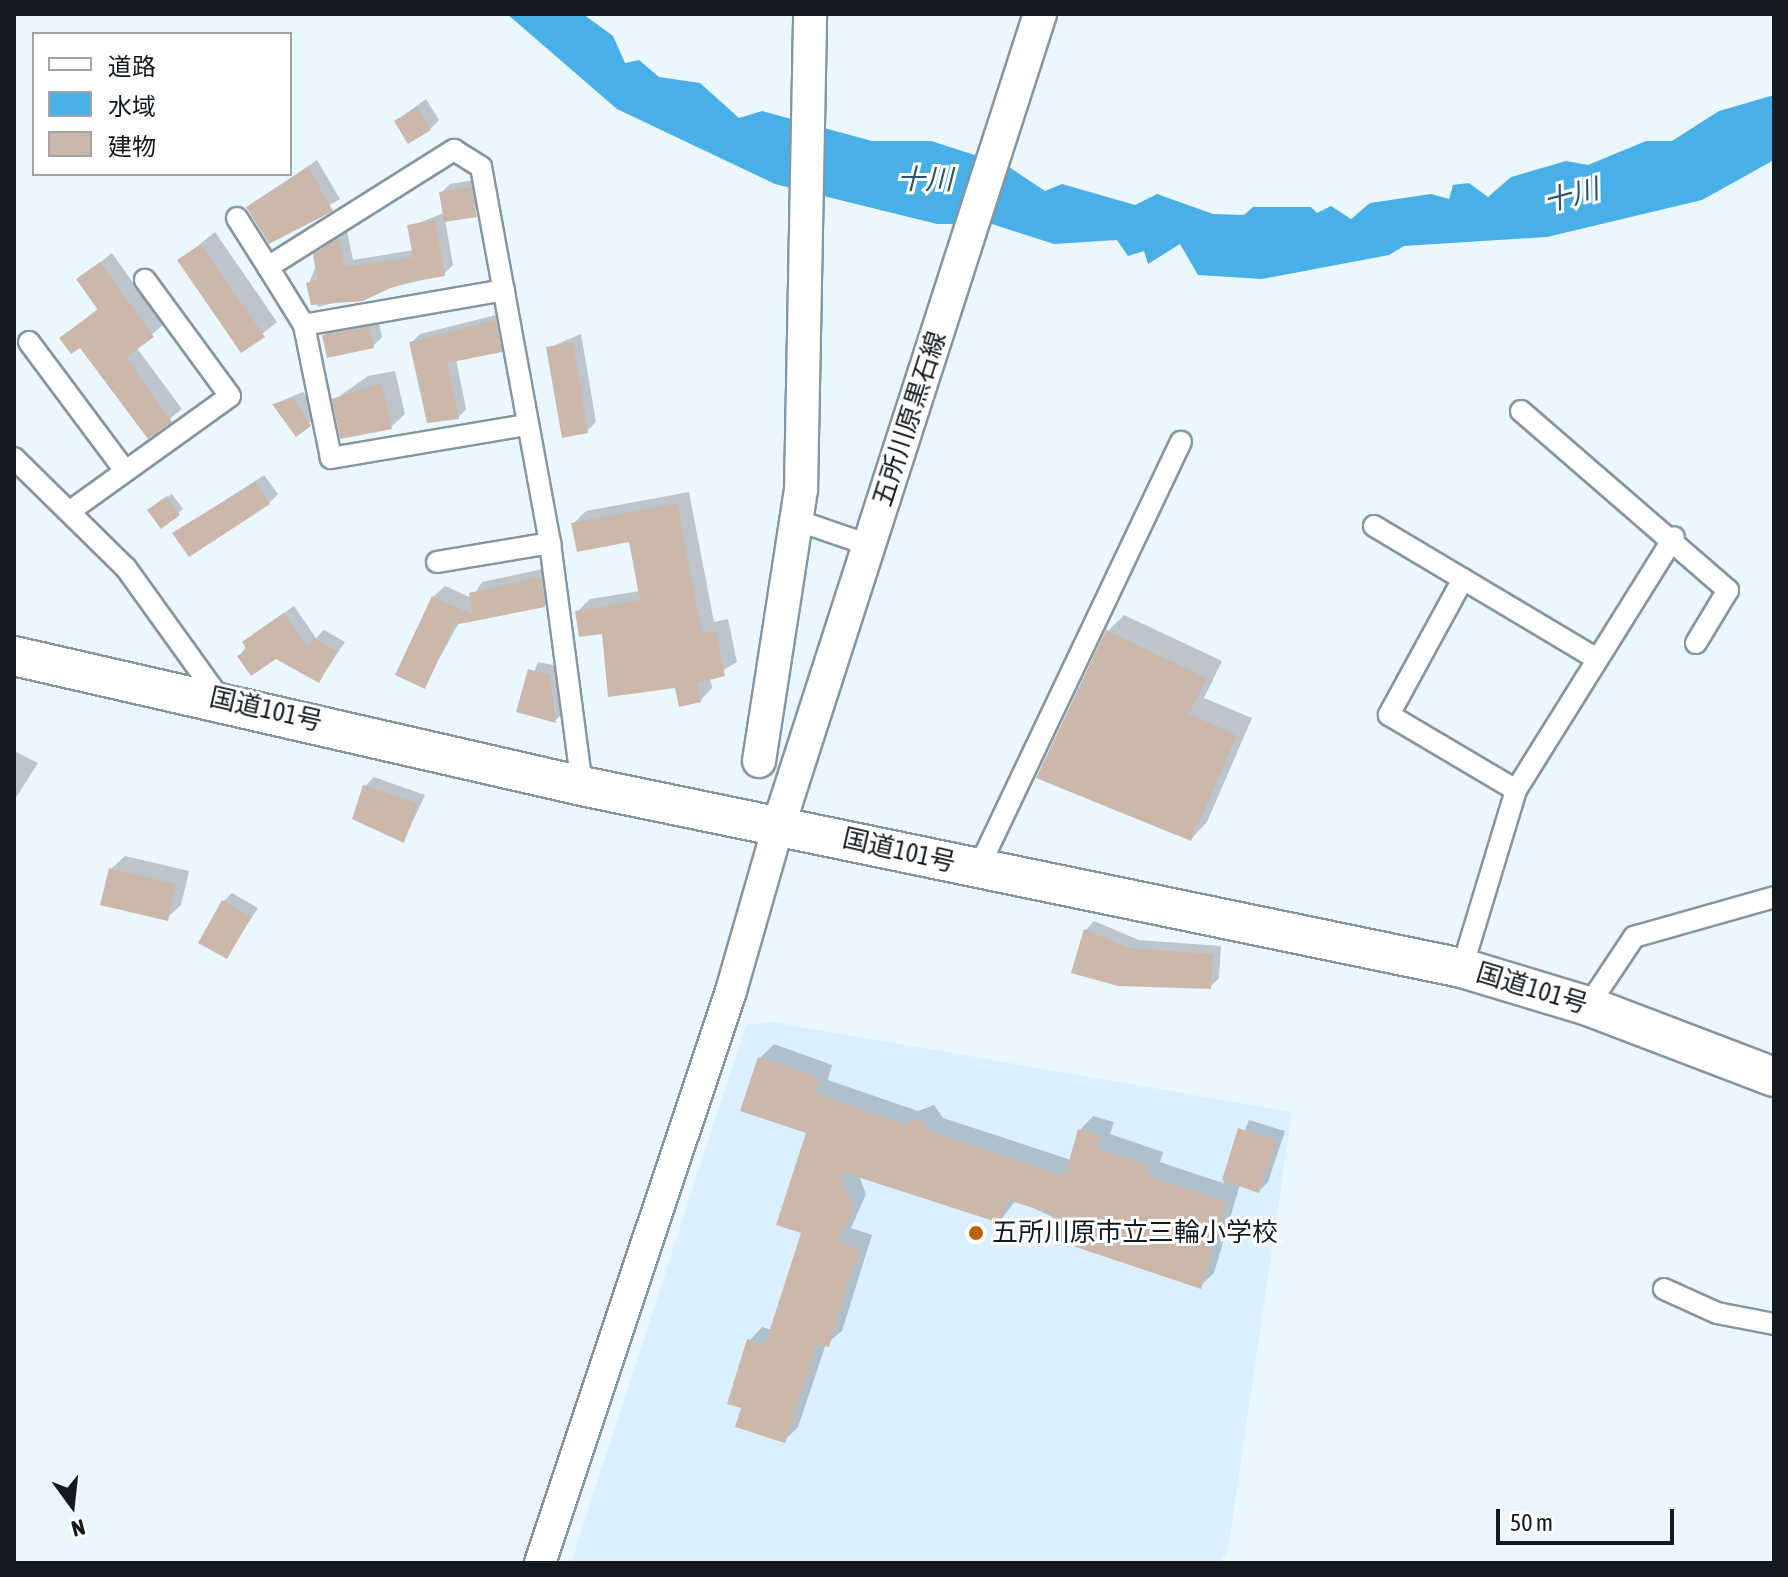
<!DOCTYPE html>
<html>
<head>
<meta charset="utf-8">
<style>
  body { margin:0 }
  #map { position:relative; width:1788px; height:1577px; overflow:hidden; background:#ebf7ff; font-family:"Asap Condensed","Noto Sans JP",sans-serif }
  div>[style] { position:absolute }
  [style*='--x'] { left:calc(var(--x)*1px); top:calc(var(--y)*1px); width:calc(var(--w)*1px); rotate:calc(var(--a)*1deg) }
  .built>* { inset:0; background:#daf0fe }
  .water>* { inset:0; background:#48b0e7 }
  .shadow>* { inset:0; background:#0003 }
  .building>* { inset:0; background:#cbb8ab }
  .roads { filter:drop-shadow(2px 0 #8396a2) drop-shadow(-2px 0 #8396a2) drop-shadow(0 2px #8396a2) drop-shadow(0 -2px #8396a2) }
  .street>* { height:20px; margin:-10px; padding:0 10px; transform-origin:10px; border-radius:10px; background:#fff }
  .secondary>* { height:30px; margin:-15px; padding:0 15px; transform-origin:15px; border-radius:15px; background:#fff }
  .primary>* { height:32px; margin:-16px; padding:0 16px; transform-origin:16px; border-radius:16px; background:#fff }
  .highway>* { height:38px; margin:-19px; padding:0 19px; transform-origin:19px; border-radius:19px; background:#fff }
  .dots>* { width:22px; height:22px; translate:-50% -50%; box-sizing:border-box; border:4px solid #fff; border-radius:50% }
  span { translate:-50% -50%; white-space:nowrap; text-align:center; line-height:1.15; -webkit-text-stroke:6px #fff; paint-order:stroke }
  .street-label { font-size:26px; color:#131a1f }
  .poi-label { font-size:26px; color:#131a1f }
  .left { translate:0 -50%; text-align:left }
  .water-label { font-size:28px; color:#29536b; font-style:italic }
  .frame { position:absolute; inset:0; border:16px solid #131a1f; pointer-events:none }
  .legend { position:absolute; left:32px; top:32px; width:260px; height:144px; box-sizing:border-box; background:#fff; border:2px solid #a1a3a5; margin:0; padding:10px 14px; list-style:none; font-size:24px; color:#131a1f }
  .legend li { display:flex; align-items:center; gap:16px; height:40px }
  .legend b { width:40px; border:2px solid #a1a3a5 }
  .north { position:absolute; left:32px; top:1465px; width:80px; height:80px; -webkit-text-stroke:6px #fff; paint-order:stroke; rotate:165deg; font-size:22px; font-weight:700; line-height:32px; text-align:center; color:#131a1f }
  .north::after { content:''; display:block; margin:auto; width:28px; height:36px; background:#131a1f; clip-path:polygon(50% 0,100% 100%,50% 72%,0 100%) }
  .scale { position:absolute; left:1496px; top:1509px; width:178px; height:36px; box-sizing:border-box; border:4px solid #131a1f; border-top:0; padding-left:10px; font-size:24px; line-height:28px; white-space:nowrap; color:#131a1f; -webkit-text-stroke:6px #fff; paint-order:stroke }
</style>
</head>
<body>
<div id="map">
  <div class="built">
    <i style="clip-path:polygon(773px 1022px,1292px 1112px,1228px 1550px,1219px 1563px,571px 1563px,746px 1025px)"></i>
  </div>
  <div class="water">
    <i style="clip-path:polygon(507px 14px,583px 14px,613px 36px,625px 63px,639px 60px,659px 77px,700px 83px,739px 118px,762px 111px,872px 141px,931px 141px,1006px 165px,1045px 191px,1062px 184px,1135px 205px,1157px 194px,1213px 214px,1244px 215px,1253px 207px,1311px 207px,1317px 213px,1331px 206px,1351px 219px,1370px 203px,1431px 194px,1449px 199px,1453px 185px,1469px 183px,1488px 197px,1511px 177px,1566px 161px,1588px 165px,1646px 141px,1672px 141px,1719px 111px,1774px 95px,1774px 160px,1702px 200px,1547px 237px,1404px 246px,1389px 255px,1262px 279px,1198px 275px,1180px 244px,1148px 264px,1144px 251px,1128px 256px,1117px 240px,1054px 244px,992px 224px,937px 224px,775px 184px,617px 109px)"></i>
  </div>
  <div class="shadow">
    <i style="clip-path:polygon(426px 99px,439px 120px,430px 129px,396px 121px)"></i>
    <i style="clip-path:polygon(317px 160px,340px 199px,269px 241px,248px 207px)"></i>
    <i style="clip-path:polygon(480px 179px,485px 206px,445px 220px,453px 265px,444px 274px,318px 307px,309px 283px,324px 246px,347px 231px,353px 260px,414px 250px,410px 226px,444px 213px,441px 193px,450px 184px)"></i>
    <i style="clip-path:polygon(215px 232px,277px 322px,242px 350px,180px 260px)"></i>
    <i style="clip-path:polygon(112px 253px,163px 325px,136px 347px,182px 409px,148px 436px,80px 345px,61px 338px,99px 308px,79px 279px)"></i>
    <i style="clip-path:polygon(504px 313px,510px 342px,501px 351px,456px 359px,466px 409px,458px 418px,411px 343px,420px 334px)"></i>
    <i style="clip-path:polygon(378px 319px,382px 337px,373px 346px,324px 336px,333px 327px)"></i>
    <i style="clip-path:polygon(581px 334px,596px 422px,587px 431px,548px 348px)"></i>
    <i style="clip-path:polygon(395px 371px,405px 414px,391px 427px,334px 400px,368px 376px)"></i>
    <i style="clip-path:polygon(303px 392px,319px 415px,296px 434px,274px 404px)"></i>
    <i style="clip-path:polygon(264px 475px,278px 494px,269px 503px,175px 533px)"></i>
    <i style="clip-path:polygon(689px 492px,714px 622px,728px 619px,737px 662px,710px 678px,712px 688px,700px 701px,577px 612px,590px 599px,640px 591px,630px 540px,574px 523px,586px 511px)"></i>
    <i style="clip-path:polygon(172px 494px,183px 509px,161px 526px,154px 507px)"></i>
    <i style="clip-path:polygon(552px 567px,556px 594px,544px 606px,460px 621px,424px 686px,433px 597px,445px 586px,472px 598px,482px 582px)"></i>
    <i style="clip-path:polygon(294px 606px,316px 638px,324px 630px,345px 642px,319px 681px,276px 657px,240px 656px,253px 634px)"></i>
    <i style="clip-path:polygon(1124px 615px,1222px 661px,1204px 698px,1252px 718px,1207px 822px,1191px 839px,1108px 631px)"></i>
    <i style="clip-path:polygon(538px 662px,558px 666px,564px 712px,556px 720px,519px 711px)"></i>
    <i style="clip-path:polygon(14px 751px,38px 763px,15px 799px,14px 798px)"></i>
    <i style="clip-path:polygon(374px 777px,425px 795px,404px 840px,365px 786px)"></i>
    <i style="clip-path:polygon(125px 856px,189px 871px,181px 905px,167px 918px,111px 869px)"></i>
    <i style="clip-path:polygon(232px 893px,258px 908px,227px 956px,223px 902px)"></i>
    <i style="clip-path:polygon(1094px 921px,1139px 940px,1221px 946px,1219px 978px,1210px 987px,1086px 930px)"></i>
    <i style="clip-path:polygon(774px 1044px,832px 1065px,828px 1080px,918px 1111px,934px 1105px,943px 1118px,1071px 1160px,1080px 1130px,1093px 1116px,1114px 1122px,1110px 1134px,1163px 1152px,1160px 1162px,1223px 1183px,1249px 1120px,1285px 1131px,1268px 1182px,1259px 1191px,1240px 1184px,1214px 1273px,1200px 1286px,1016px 1200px,1000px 1221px,859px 1176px,866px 1194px,851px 1228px,872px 1235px,842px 1331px,826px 1344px,798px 1427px,784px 1441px,743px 1407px,749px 1341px,762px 1327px,772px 1330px,804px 1231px,808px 1132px,760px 1058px)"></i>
  </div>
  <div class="building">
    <i style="clip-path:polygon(417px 107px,431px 130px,408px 144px,394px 121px)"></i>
    <i style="clip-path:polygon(308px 167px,333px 211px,269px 244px,246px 207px)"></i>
    <i style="clip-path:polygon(471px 187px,477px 217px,444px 222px,439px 192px)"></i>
    <i style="clip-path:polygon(435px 220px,445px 276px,399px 284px,363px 301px,311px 305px,306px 283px,317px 280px,313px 254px,339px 238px,344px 267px,413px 257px,407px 225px)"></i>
    <i style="clip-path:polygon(201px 244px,265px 337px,241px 353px,177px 260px)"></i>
    <i style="clip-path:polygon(100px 262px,154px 337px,126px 357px,172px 422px,148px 439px,80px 348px,71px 354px,59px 338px,98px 310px,76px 279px)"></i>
    <i style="clip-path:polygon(496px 320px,502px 352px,447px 363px,459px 419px,427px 423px,409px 342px)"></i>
    <i style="clip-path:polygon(369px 327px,374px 348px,327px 358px,322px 335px)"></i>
    <i style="clip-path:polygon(573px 342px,588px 433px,562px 438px,546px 347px)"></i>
    <i style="clip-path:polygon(382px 383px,392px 429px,340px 439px,332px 399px)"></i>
    <i style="clip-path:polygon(294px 399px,311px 426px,296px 437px,272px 404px)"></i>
    <i style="clip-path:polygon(255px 482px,270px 504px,189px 557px,172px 533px)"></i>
    <i style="clip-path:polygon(167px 496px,180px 515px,161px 529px,147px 510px)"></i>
    <i style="clip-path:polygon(677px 503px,702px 633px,716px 631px,725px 676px,697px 683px,701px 702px,679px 707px,675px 688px,608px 697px,602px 634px,579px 637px,575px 611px,640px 600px,629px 542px,577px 552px,571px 523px)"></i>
    <i style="clip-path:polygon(541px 577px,545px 607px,454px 625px,425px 689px,395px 675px,432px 596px,473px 615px,469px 593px)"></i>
    <i style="clip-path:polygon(284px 613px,308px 648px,314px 638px,337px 651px,319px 683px,276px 659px,251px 676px,237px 656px,247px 650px,242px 642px)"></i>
    <i style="clip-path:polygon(1106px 630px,1207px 678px,1189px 714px,1237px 735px,1191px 841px,1036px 778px)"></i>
    <i style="clip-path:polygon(528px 669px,550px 675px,556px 723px,516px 712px)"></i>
    <i style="clip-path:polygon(363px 785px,418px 803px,404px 843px,352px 819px)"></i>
    <i style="clip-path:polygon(109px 868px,176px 884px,168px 921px,100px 905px)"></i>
    <i style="clip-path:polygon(222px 900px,251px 917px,227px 959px,198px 943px)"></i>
    <i style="clip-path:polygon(1084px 929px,1129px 948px,1213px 954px,1211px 989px,1118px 986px,1071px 973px)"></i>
    <i style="clip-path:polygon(758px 1057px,820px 1078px,815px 1093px,903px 1124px,920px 1118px,929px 1131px,1065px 1176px,1078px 1129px,1102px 1136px,1097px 1148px,1151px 1166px,1148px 1176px,1227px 1201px,1201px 1289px,1046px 1237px,1052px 1214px,1008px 1200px,1000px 1223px,839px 1171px,854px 1209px,839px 1241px,860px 1249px,829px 1347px,818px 1344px,785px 1443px,735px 1427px,741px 1408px,727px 1404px,747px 1339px,765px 1345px,801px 1233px,776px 1225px,806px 1133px,740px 1111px)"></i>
    <i style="clip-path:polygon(1238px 1128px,1277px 1140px,1259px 1193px,1222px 1180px)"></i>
  </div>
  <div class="roads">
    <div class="street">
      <i style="--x:237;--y:218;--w:58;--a:57.7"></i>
      <i style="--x:304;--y:325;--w:203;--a:-9.9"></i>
      <i style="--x:29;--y:342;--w:161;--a:53.3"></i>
      <i style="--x:1521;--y:411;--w:274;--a:40.9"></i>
      <i style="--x:1728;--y:590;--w:62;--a:121.1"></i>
      <i style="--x:526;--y:425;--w:198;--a:170.4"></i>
      <i style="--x:331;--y:458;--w:136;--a:-101.5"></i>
      <i style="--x:304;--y:325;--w:68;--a:-121.8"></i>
      <i style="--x:268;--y:267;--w:220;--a:-32.2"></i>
      <i style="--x:454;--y:150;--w:32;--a:32"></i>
      <i style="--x:481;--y:167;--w:382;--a:79.6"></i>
      <i style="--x:550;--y:543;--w:245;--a:82.5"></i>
      <i style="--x:14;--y:458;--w:157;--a:44.5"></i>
      <i style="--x:126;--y:568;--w:161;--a:54.3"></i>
      <i style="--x:73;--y:509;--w:193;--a:-35.7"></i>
      <i style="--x:230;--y:396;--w:144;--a:-126.2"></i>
      <i style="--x:796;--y:520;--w:77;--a:18.9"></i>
      <i style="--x:1374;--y:526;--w:257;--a:30.8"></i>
      <i style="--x:437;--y:562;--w:115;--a:-9.5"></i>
      <i style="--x:1463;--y:579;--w:155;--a:118.6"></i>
      <i style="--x:1389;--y:715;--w:147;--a:30.6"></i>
      <i style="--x:978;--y:869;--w:473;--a:-64.6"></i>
      <i style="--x:1462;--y:968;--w:186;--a:-73.1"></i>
      <i style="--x:1516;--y:790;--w:298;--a:-58"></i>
      <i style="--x:1588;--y:1006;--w:83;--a:-56.3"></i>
      <i style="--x:1634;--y:937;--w:146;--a:-15.9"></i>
      <i style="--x:1664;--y:1289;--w:58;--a:24.4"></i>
      <i style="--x:1717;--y:1313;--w:58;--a:10.9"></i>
    </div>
    <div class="secondary">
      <i style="--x:540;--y:1563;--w:603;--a:-71.54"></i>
      <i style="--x:731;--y:991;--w:174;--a:-74"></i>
    </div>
    <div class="primary">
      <i style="--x:759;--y:761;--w:274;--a:-81.2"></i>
      <i style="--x:801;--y:490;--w:476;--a:-88.9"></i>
      <i style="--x:779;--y:824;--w:851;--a:-72.14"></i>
    </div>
    <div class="highway">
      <i style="--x:14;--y:656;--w:583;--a:12.89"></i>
      <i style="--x:582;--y:786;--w:899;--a:11.69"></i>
      <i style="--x:1462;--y:968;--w:132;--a:16.8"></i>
      <i style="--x:1588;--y:1006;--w:199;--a:20.9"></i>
    </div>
  </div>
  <div class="dots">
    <i style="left:976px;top:1233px;background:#bd6305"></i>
  </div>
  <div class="street-label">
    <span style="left:910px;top:419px;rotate:-72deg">五所川原黒石線</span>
    <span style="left:266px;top:710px;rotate:13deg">国道101号</span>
    <span style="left:899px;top:851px;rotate:13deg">国道101号</span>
    <span style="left:1532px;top:989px;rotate:17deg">国道101号</span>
  </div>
  <div class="poi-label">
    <span class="left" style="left:992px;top:1233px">五所川原市立三輪小学校</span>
  </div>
  <div class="water-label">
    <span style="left:925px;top:179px">十川</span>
    <span style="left:1571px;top:195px;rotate:-15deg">十川</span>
  </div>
  <div class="frame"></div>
  <ul class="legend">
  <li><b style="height:10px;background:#fff"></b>道路</li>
  <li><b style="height:22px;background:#48b0e7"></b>水域</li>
  <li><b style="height:22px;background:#cbb8ab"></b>建物</li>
  </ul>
  <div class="north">N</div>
  <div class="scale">50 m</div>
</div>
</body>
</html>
